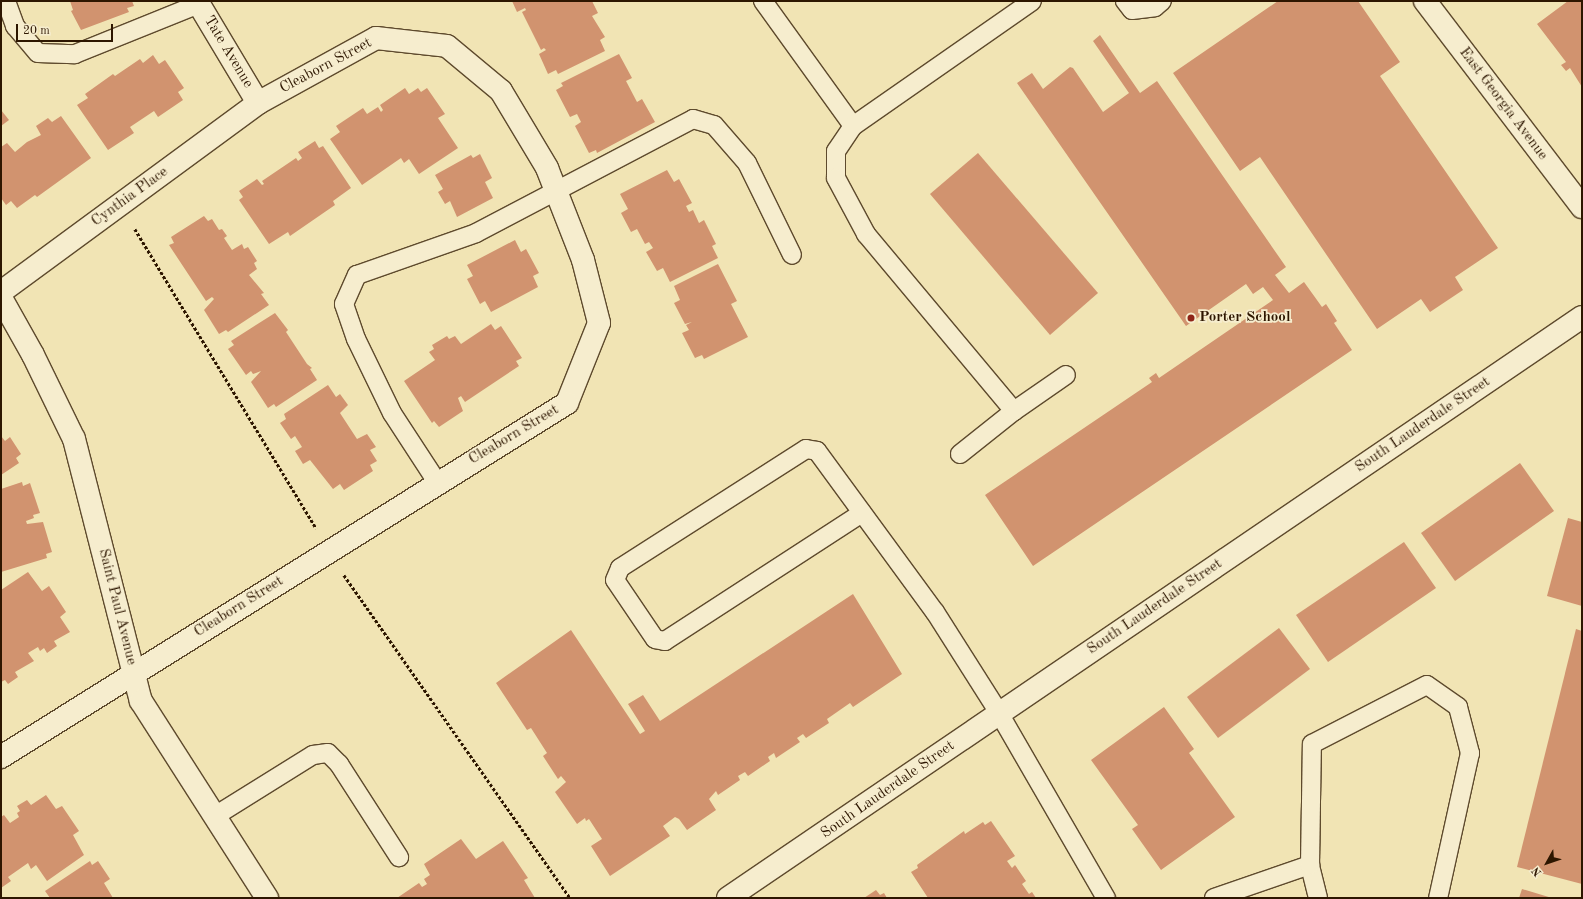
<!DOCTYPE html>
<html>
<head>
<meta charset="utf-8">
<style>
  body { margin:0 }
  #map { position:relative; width:1583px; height:899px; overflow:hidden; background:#f1e4b4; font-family:"Old Standard TT",serif }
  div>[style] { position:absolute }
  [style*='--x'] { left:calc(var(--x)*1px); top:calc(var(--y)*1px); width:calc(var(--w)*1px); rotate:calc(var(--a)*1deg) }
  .building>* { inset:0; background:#d1936f }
  .path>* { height:2.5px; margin-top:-1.25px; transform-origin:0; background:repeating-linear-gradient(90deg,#2d1600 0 3px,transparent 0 5px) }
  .roads { filter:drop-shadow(1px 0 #5e4a2d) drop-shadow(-1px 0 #5e4a2d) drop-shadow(0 1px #5e4a2d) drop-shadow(0 -1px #5e4a2d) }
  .service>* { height:18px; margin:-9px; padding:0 9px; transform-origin:9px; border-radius:9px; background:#f6edce }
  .minor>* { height:22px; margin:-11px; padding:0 11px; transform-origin:11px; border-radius:11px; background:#f6edce }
  .tertiary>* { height:22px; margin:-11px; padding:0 11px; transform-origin:11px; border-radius:11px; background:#f6edce }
  .dots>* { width:11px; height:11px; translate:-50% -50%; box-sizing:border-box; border:2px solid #f6edce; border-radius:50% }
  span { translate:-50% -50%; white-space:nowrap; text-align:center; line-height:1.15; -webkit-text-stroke:3.5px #f6edce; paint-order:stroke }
  .street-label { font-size:15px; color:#2d1600 }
  .poi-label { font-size:15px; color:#2d1600; font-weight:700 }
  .left { translate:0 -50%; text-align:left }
  .frame { position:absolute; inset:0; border:2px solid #2d1600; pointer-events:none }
  .north { position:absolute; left:1527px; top:843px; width:40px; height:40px; -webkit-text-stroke:3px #f6edce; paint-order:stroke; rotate:230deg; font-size:11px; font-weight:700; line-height:16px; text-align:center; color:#2d1600 }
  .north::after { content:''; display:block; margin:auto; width:14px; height:18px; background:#2d1600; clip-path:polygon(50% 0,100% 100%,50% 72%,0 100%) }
  .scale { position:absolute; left:16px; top:24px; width:97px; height:18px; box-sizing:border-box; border:2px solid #2d1600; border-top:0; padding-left:5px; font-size:12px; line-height:14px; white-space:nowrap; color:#2d1600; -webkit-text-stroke:3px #f6edce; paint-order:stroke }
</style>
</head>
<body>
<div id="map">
  <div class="building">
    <i style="clip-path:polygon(70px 1px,132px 1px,134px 6px,127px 8px,129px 12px,81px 30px,71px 11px,73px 10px)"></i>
    <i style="clip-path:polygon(512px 1px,592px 1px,598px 13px,592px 16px,605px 37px,600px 40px,605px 51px,558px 74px,556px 70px,548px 74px,539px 54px,546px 50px,544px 48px,541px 50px,522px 12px,526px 10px,525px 8px,517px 12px)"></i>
    <i style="clip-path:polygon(1278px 1px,1358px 1px,1400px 62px,1380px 76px,1498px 248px,1455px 277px,1463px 290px,1430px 312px,1421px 299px,1377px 329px,1260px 157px,1240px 171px,1173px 73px)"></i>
    <i style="clip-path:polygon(1568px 1px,1582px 1px,1582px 87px,1570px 68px,1566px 71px,1561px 65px,1566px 62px,1537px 24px)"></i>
    <i style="clip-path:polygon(1100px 35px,1140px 93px,1157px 81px,1286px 267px,1275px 275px,1289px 293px,1304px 282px,1322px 307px,1326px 304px,1337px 321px,1334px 323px,1352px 350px,1033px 566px,985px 495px,1152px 382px,1149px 378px,1156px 373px,1159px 378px,1273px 300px,1263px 287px,1253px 294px,1246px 284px,1186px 326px,1017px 83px,1032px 73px,1043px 89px,1070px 67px,1073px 68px,1103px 112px,1129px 93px,1093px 41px)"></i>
    <i style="clip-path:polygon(619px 54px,632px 78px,626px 81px,637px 102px,642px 99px,655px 122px,597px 153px,596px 150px,589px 153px,575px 126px,581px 122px,579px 118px,582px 116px,579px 118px,577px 114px,570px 117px,556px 90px,563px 86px,561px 83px)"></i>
    <i style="clip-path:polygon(153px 55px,159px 64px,165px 60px,184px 88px,178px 92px,183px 100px,158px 117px,154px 111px,130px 127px,134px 133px,108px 150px,77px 105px,88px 98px,85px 94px,113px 74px,115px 76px,140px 59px,143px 63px)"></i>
    <i style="clip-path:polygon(405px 88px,409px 94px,418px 88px,421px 92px,427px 88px,445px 114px,438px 118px,458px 148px,419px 174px,409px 159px,404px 163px,401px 158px,362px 185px,330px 139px,340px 132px,336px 126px,363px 108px,367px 114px,378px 107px,381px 112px,383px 110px,380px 105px)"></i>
    <i style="clip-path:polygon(1px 110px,9px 120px,1px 126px)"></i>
    <i style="clip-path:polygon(61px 116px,91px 158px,37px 197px,35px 195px,17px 208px,11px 201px,6px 205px,1px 198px,1px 147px,7px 143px,15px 152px,27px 142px,41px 135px,36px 126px,48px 118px,52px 122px)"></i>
    <i style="clip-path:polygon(315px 141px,319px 148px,323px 146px,351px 188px,333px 201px,335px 205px,290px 236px,288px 232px,269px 244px,239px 200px,243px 197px,239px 191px,257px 179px,262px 185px,264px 184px,262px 181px,296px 158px,298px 161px,302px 158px,298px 152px)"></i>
    <i style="clip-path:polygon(978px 153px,1098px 293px,1050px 335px,930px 194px)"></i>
    <i style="clip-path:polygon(480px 154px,492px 178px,485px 182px,493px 198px,457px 217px,450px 201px,445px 204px,438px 192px,443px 189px,435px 175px,471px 155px,473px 158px)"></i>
    <i style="clip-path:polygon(667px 170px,674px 182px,679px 179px,692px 203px,686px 206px,689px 212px,693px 210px,699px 223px,704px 220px,716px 244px,712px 246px,718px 258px,670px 282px,663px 268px,657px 271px,646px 252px,653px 248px,649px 242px,645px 244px,637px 229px,631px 232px,621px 213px,628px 209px,620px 194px)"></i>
    <i style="clip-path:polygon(204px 216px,208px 221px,212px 219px,219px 230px,222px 229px,227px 236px,224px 238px,232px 250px,242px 244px,244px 249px,248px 247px,257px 261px,254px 263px,257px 269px,249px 275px,264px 293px,261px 294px,269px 305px,228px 332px,226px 330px,219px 334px,204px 310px,214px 299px,212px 297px,206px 301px,169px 245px,174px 243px,171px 237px)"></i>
    <i style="clip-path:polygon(515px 240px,521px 252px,526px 249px,539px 273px,533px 276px,538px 287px,491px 312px,485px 301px,480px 304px,467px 279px,473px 276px,467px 265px)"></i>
    <i style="clip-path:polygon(718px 264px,737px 301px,731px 304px,748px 337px,704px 359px,702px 355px,695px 358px,682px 333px,689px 330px,686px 325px,692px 322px,685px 324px,674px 303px,680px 300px,674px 286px)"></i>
    <i style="clip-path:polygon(275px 313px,288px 330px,286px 332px,307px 364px,312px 368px,310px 369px,317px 380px,276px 407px,274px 404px,268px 408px,251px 382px,261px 371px,253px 374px,251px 371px,246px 375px,228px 349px,234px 345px,231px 341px)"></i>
    <i style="clip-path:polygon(491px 324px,495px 330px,501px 326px,522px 358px,516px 361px,519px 366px,465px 402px,461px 396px,458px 398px,463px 411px,439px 427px,434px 421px,432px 423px,404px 381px,435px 360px,429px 352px,434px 349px,432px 345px,447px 336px,449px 339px,455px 336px,461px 344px)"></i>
    <i style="clip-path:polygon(328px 385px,336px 397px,340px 394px,348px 405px,340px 413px,357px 439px,367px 434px,376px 447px,370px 450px,377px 461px,370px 465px,373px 471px,344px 490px,340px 484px,333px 489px,310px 460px,303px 464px,295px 451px,302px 447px,295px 436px,291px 439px,280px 423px,286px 419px,284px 414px)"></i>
    <i style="clip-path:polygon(1px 436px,5px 441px,10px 437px,21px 454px,16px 458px,19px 463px,1px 475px)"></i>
    <i style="clip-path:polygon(1520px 463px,1554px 511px,1455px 581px,1421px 533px)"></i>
    <i style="clip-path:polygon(22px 482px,23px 486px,30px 483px,40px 513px,33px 515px,34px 518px,26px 521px,27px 524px,43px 522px,52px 552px,46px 554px,47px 558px,1px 572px,1px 489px)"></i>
    <i style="clip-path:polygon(1568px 518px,1582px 522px,1582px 606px,1547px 596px)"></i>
    <i style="clip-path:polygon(1404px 542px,1436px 588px,1328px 662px,1296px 615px)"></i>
    <i style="clip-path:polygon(28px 572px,42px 591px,49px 586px,66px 612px,60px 617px,70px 632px,54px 641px,57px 646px,47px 653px,44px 648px,40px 651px,38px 647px,28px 653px,34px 661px,15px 672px,18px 677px,8px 684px,5px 680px,1px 682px,1px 590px)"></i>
    <i style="clip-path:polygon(853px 594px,902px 674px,853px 707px,850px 703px,827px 719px,829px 723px,806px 738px,803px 734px,797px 738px,800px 742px,776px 758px,774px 753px,768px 757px,770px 761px,748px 776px,745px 772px,738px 776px,740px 780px,718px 795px,716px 791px,709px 799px,716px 810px,687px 830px,679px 819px,675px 817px,663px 826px,670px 836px,610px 876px,591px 846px,602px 839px,589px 819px,586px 821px,585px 818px,577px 824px,555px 792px,566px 782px,561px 776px,558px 779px,543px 756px,547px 753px,531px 728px,527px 730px,496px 683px,571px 630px,640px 734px,645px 731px,628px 704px,643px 695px,660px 721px)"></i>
    <i style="clip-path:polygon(1279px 628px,1310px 669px,1218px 738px,1187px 697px)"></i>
    <i style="clip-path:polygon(1576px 629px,1582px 631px,1582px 884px,1517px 867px)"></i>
    <i style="clip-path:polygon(1164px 707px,1194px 749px,1189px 753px,1235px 817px,1161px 870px,1132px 829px,1138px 825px,1091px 760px)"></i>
    <i style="clip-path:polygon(46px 795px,56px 809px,62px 806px,79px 831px,73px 835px,84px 855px,47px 881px,36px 865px,31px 869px,28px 863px,8px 877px,11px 881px,1px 888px,1px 817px,4px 815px,10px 823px,19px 817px,17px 813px,20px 811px,17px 806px,27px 800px,31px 805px)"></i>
    <i style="clip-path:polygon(991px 821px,1015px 856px,1007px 861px,1012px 868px,1015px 865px,1026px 881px,1022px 884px,1029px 894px,1032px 892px,1036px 898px,928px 898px,911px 872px,918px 868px,917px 865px,964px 831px,965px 834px,983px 822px,985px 825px)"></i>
    <i style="clip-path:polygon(461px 839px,476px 859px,503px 841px,528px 878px,524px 880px,535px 898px,397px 898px,419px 883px,422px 887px,427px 884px,424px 879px,430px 875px,424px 864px)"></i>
    <i style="clip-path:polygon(90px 861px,92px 865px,98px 861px,110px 879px,104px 883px,113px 898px,50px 898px,45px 891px)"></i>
    <i style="clip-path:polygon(1522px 889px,1552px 898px,1519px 898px)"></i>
    <i style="clip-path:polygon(876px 890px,880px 895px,884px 893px,887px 898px,864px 898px)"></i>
  </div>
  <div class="path">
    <i style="--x:135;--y:229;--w:350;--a:58.8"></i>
    <i style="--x:344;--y:575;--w:394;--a:55"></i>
  </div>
  <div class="roads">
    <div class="service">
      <i style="--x:6;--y:1;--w:27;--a:70"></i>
      <i style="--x:15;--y:26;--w:35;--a:50"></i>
      <i style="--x:38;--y:53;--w:37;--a:2"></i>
      <i style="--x:75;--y:54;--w:134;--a:-22"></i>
      <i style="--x:763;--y:1;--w:154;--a:54.2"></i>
      <i style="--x:853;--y:126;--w:218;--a:-34.9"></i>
      <i style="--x:1125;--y:1;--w:11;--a:52"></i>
      <i style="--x:1132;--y:10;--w:23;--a:-7"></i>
      <i style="--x:1155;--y:7;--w:9;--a:-41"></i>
      <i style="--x:853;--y:126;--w:30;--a:124"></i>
      <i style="--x:836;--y:151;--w:27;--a:90"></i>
      <i style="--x:836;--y:178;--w:64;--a:61.8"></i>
      <i style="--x:866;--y:234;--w:231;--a:50.1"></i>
      <i style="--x:1014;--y:411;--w:69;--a:141.5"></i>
      <i style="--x:1014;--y:411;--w:63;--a:-34.7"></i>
      <i style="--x:437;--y:482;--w:82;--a:-123.1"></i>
      <i style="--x:392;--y:413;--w:82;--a:-115.9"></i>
      <i style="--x:356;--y:339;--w:37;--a:-109"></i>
      <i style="--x:344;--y:304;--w:32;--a:-66"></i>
      <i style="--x:357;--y:275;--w:126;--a:-19.4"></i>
      <i style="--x:476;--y:233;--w:245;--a:-27.7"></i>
      <i style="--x:693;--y:119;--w:22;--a:16"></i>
      <i style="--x:714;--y:125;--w:50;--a:49"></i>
      <i style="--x:747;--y:163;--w:102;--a:63.9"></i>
      <i style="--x:862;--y:513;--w:235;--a:147"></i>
      <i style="--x:665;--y:641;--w:10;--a:-169"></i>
      <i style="--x:655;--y:639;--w:71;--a:-124.1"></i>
      <i style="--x:615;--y:580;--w:13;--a:-67"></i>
      <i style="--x:620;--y:568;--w:221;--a:-32.6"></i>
      <i style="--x:806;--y:449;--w:11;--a:10"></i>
      <i style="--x:817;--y:451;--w:200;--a:53.8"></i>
      <i style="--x:935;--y:612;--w:120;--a:57.6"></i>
      <i style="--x:999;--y:713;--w:214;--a:60"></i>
      <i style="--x:215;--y:816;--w:115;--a:-31.9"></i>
      <i style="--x:313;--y:755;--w:15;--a:-8"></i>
      <i style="--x:328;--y:753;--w:16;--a:45"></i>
      <i style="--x:339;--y:764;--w:111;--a:57.2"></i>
      <i style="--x:1214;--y:898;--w:102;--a:-19"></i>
      <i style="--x:1318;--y:898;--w:34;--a:-104"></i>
      <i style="--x:1310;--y:865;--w:121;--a:-89.1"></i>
      <i style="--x:1312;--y:744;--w:129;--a:-27.2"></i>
      <i style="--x:1427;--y:685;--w:38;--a:35"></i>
      <i style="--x:1458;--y:707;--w:48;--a:75.4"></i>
      <i style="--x:1470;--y:753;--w:148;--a:102.4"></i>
    </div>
    <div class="minor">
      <i style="--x:197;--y:1;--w:119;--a:59.1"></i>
      <i style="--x:1;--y:292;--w:319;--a:-36.3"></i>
      <i style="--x:258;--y:103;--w:135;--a:-28.8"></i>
      <i style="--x:376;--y:38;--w:71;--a:6.4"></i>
      <i style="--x:447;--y:46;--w:70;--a:39.8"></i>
      <i style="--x:501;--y:91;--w:90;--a:59.1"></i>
      <i style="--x:547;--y:168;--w:99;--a:68.6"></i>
      <i style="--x:583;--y:260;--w:65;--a:75.7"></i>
      <i style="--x:599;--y:323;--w:86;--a:111.8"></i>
      <i style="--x:567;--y:403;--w:668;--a:147.98"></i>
      <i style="--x:1;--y:298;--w:65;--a:60.7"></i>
      <i style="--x:33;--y:355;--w:93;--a:64"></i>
      <i style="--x:74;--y:439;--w:270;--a:75.7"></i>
      <i style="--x:141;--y:701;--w:234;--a:57.4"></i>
    </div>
    <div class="tertiary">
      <i style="--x:1425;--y:1;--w:259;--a:52.7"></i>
      <i style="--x:728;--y:898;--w:1033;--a:-34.23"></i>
    </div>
  </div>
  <div class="dots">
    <i style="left:1191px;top:318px;background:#8f2418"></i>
  </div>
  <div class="street-label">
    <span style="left:228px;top:52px;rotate:59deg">Tate Avenue</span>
    <span style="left:326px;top:66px;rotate:-28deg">Cleaborn Street</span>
    <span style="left:1503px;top:104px;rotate:53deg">East Georgia Avenue</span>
    <span style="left:130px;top:197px;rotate:-36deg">Cynthia Place</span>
    <span style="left:1423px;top:425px;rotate:-34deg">South Lauderdale Street</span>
    <span style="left:514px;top:435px;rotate:-31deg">Cleaborn Street</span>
    <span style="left:117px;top:607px;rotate:76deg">Saint Paul Avenue</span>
    <span style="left:239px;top:607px;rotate:-32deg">Cleaborn Street</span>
    <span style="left:1155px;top:607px;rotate:-34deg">South Lauderdale Street</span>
    <span style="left:888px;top:790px;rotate:-35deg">South Lauderdale Street</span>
  </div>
  <div class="poi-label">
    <span class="left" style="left:1199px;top:318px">Porter School</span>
  </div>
  <div class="frame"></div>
  <div class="north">N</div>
  <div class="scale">20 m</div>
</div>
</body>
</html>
